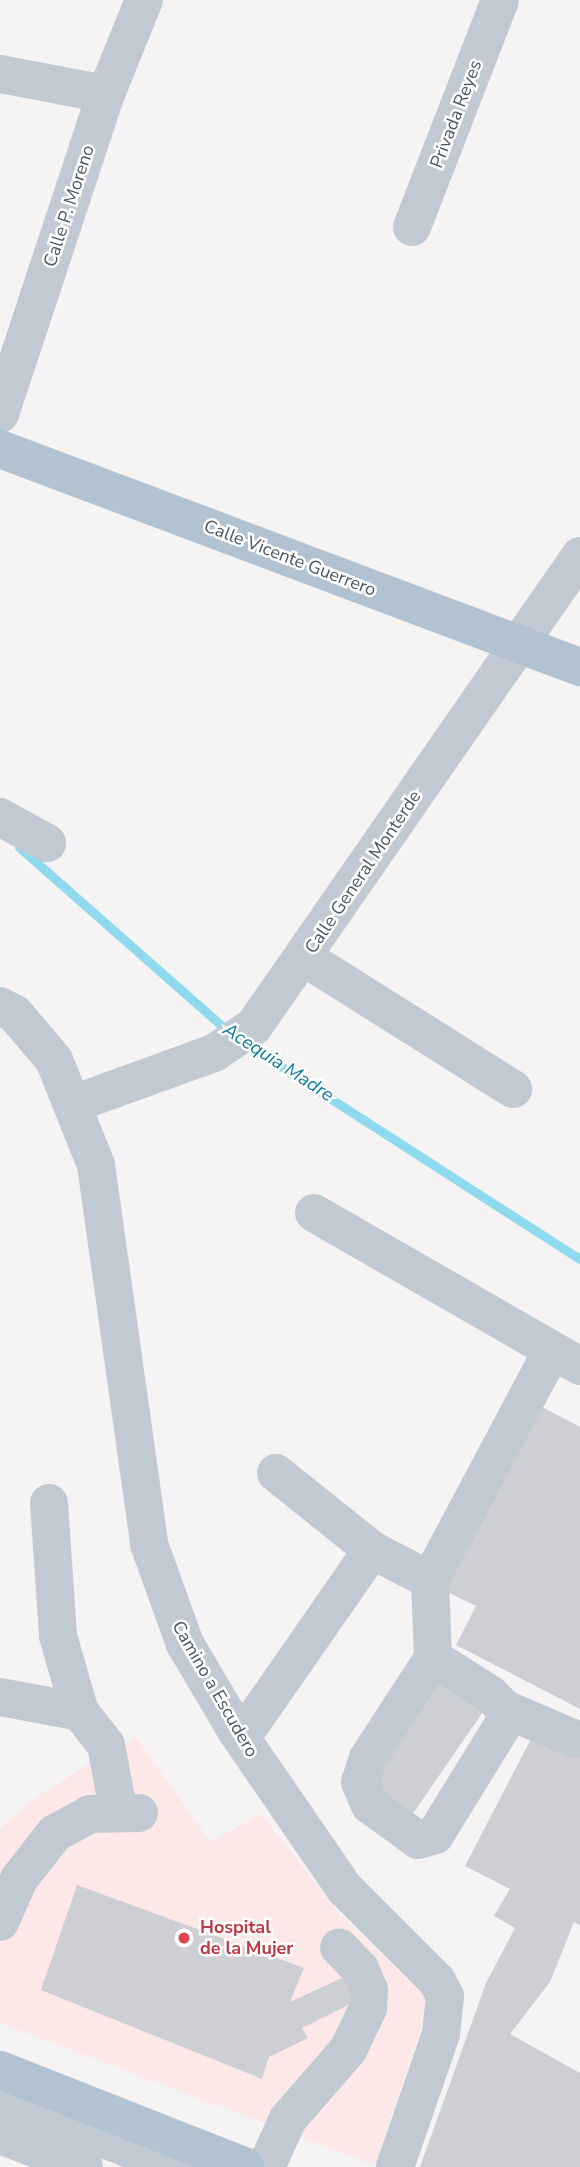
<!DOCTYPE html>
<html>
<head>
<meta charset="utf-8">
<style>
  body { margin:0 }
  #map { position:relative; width:580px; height:2167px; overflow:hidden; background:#f5f3f3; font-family:"Nunito Sans",sans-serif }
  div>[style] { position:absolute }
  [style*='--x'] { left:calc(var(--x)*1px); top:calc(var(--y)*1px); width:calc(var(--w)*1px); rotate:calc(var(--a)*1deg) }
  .medical>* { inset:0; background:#fce8e6 }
  .stream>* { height:9px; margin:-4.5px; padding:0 4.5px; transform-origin:4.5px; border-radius:4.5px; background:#90daee }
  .building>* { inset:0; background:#cdcfd5 }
  .minor>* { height:38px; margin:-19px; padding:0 19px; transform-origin:19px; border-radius:19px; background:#c1cad2 }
  .major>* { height:38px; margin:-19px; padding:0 19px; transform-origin:19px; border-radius:19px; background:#b3c2d1 }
  .dots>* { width:19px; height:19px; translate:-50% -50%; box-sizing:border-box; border:4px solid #fff; border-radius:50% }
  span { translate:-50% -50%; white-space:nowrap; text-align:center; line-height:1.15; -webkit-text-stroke:5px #fff; paint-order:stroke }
  .street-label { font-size:18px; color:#4a5661 }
  .health-label { font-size:18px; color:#be3a42; font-weight:700 }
  .left { translate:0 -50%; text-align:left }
  .water-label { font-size:19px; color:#0c7c9b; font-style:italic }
</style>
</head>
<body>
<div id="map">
  <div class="medical">
    <i style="clip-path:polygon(135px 1736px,210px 1842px,261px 1814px,337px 1911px,430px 2001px,375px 2165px,0 2023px,0 1829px,39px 1795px)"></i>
  </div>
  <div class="stream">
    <i style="--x:19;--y:847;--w:280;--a:41.4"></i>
    <i style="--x:246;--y:1044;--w:397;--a:32.8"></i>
  </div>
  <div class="building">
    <i style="clip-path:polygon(540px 1406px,580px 1427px,580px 1709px,456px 1645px,476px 1606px,445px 1591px)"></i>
    <i style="clip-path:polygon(444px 1672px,489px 1703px,412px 1815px,367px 1784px)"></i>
    <i style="clip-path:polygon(580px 1729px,580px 1925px,574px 1922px,550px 1982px,510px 2034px,580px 2073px,580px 2167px,420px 2167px,486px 1983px,515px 1928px,494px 1916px,510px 1889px,465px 1866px,532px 1737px)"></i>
    <i style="clip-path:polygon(77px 1885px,304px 1968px,290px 2002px,342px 1978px,351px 1983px,352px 2003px,302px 2028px,308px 2038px,269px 2057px,262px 2079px,41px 1990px)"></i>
  </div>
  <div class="minor">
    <i style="--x:0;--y:74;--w:108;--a:10.7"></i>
    <i style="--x:412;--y:227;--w:243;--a:-68.8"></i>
    <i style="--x:0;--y:414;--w:337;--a:-71.7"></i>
    <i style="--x:106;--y:94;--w:101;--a:-68"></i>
    <i style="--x:0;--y:817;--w:54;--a:29"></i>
    <i style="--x:305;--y:958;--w:246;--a:32.2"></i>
    <i style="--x:0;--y:1006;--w:17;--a:28"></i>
    <i style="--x:15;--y:1014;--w:60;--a:49.7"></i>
    <i style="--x:54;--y:1060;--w:113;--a:68.2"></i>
    <i style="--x:96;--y:1165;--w:383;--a:82"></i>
    <i style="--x:149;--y:1544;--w:106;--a:70.2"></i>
    <i style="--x:185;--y:1644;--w:102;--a:59.4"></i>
    <i style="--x:237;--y:1732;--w:191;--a:55.5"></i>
    <i style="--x:345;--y:1889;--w:130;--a:45"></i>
    <i style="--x:437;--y:1981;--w:17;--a:62"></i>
    <i style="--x:445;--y:1996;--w:38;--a:96"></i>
    <i style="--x:441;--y:2034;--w:141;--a:109.1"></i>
    <i style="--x:76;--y:1103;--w:147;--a:-19.9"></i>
    <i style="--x:214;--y:1053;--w:48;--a:-34"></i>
    <i style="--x:254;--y:1026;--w:572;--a:-55.25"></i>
    <i style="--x:314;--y:1213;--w:307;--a:29.9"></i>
    <i style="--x:276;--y:1473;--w:123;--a:38.7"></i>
    <i style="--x:372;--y:1550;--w:65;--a:27.3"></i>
    <i style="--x:49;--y:1503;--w:133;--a:86.1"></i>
    <i style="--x:58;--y:1636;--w:79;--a:73.9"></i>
    <i style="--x:80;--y:1712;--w:42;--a:51.8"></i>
    <i style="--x:106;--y:1745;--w:65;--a:79.4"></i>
    <i style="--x:433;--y:1658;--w:119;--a:123"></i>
    <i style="--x:368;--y:1758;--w:25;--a:108"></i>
    <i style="--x:360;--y:1782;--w:25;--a:67"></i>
    <i style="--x:370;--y:1805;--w:59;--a:36.1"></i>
    <i style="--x:418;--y:1840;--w:18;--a:-16"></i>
    <i style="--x:435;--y:1835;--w:135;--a:-58.3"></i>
    <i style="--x:506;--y:1720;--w:11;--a:-95"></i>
    <i style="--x:505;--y:1709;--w:21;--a:-135"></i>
    <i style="--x:490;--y:1694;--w:67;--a:-147.7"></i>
    <i style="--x:433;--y:1658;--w:78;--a:-92.2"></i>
    <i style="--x:430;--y:1580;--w:258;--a:-62"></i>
    <i style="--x:0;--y:1697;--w:81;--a:10.6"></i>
    <i style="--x:505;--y:1709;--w:76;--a:23.2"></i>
    <i style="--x:237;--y:1732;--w:16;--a:-30"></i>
    <i style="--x:251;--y:1724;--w:212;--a:-55.2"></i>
    <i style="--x:0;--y:1922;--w:47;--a:-66.2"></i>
    <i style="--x:19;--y:1879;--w:58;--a:-52"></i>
    <i style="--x:55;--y:1833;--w:40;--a:-28"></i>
    <i style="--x:90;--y:1814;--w:49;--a:-1.2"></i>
    <i style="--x:0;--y:2099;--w:189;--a:21.1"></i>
    <i style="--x:0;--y:2135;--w:90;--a:20.9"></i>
    <i style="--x:266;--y:2167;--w:53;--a:-65.4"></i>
    <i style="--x:288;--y:2119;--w:91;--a:-49"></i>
    <i style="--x:348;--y:2050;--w:47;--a:-64.5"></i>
    <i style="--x:368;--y:2008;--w:18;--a:-87"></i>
    <i style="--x:369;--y:1990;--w:23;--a:-113"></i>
    <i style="--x:360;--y:1969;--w:30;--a:-134"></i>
  </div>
  <div class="major">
    <i style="--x:0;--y:449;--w:620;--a:20.6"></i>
    <i style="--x:0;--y:2070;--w:264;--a:21.5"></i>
  </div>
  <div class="dots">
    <i style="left:184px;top:1938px;background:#e0444e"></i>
  </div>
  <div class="street-label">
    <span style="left:456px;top:114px;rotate:-69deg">Privada Reyes</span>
    <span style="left:69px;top:206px;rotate:-72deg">Calle P. Moreno</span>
    <span style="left:290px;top:558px;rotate:21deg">Calle Vicente Guerrero</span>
    <span style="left:363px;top:872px;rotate:-56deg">Calle General Monterde</span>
    <span style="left:215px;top:1689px;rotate:60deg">Camino a Escudero</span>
  </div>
  <div class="health-label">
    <span class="left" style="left:200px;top:1938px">Hospital<br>de la Mujer</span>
  </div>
  <div class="water-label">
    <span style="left:278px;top:1063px;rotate:33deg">Acequia Madre</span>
  </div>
</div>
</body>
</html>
